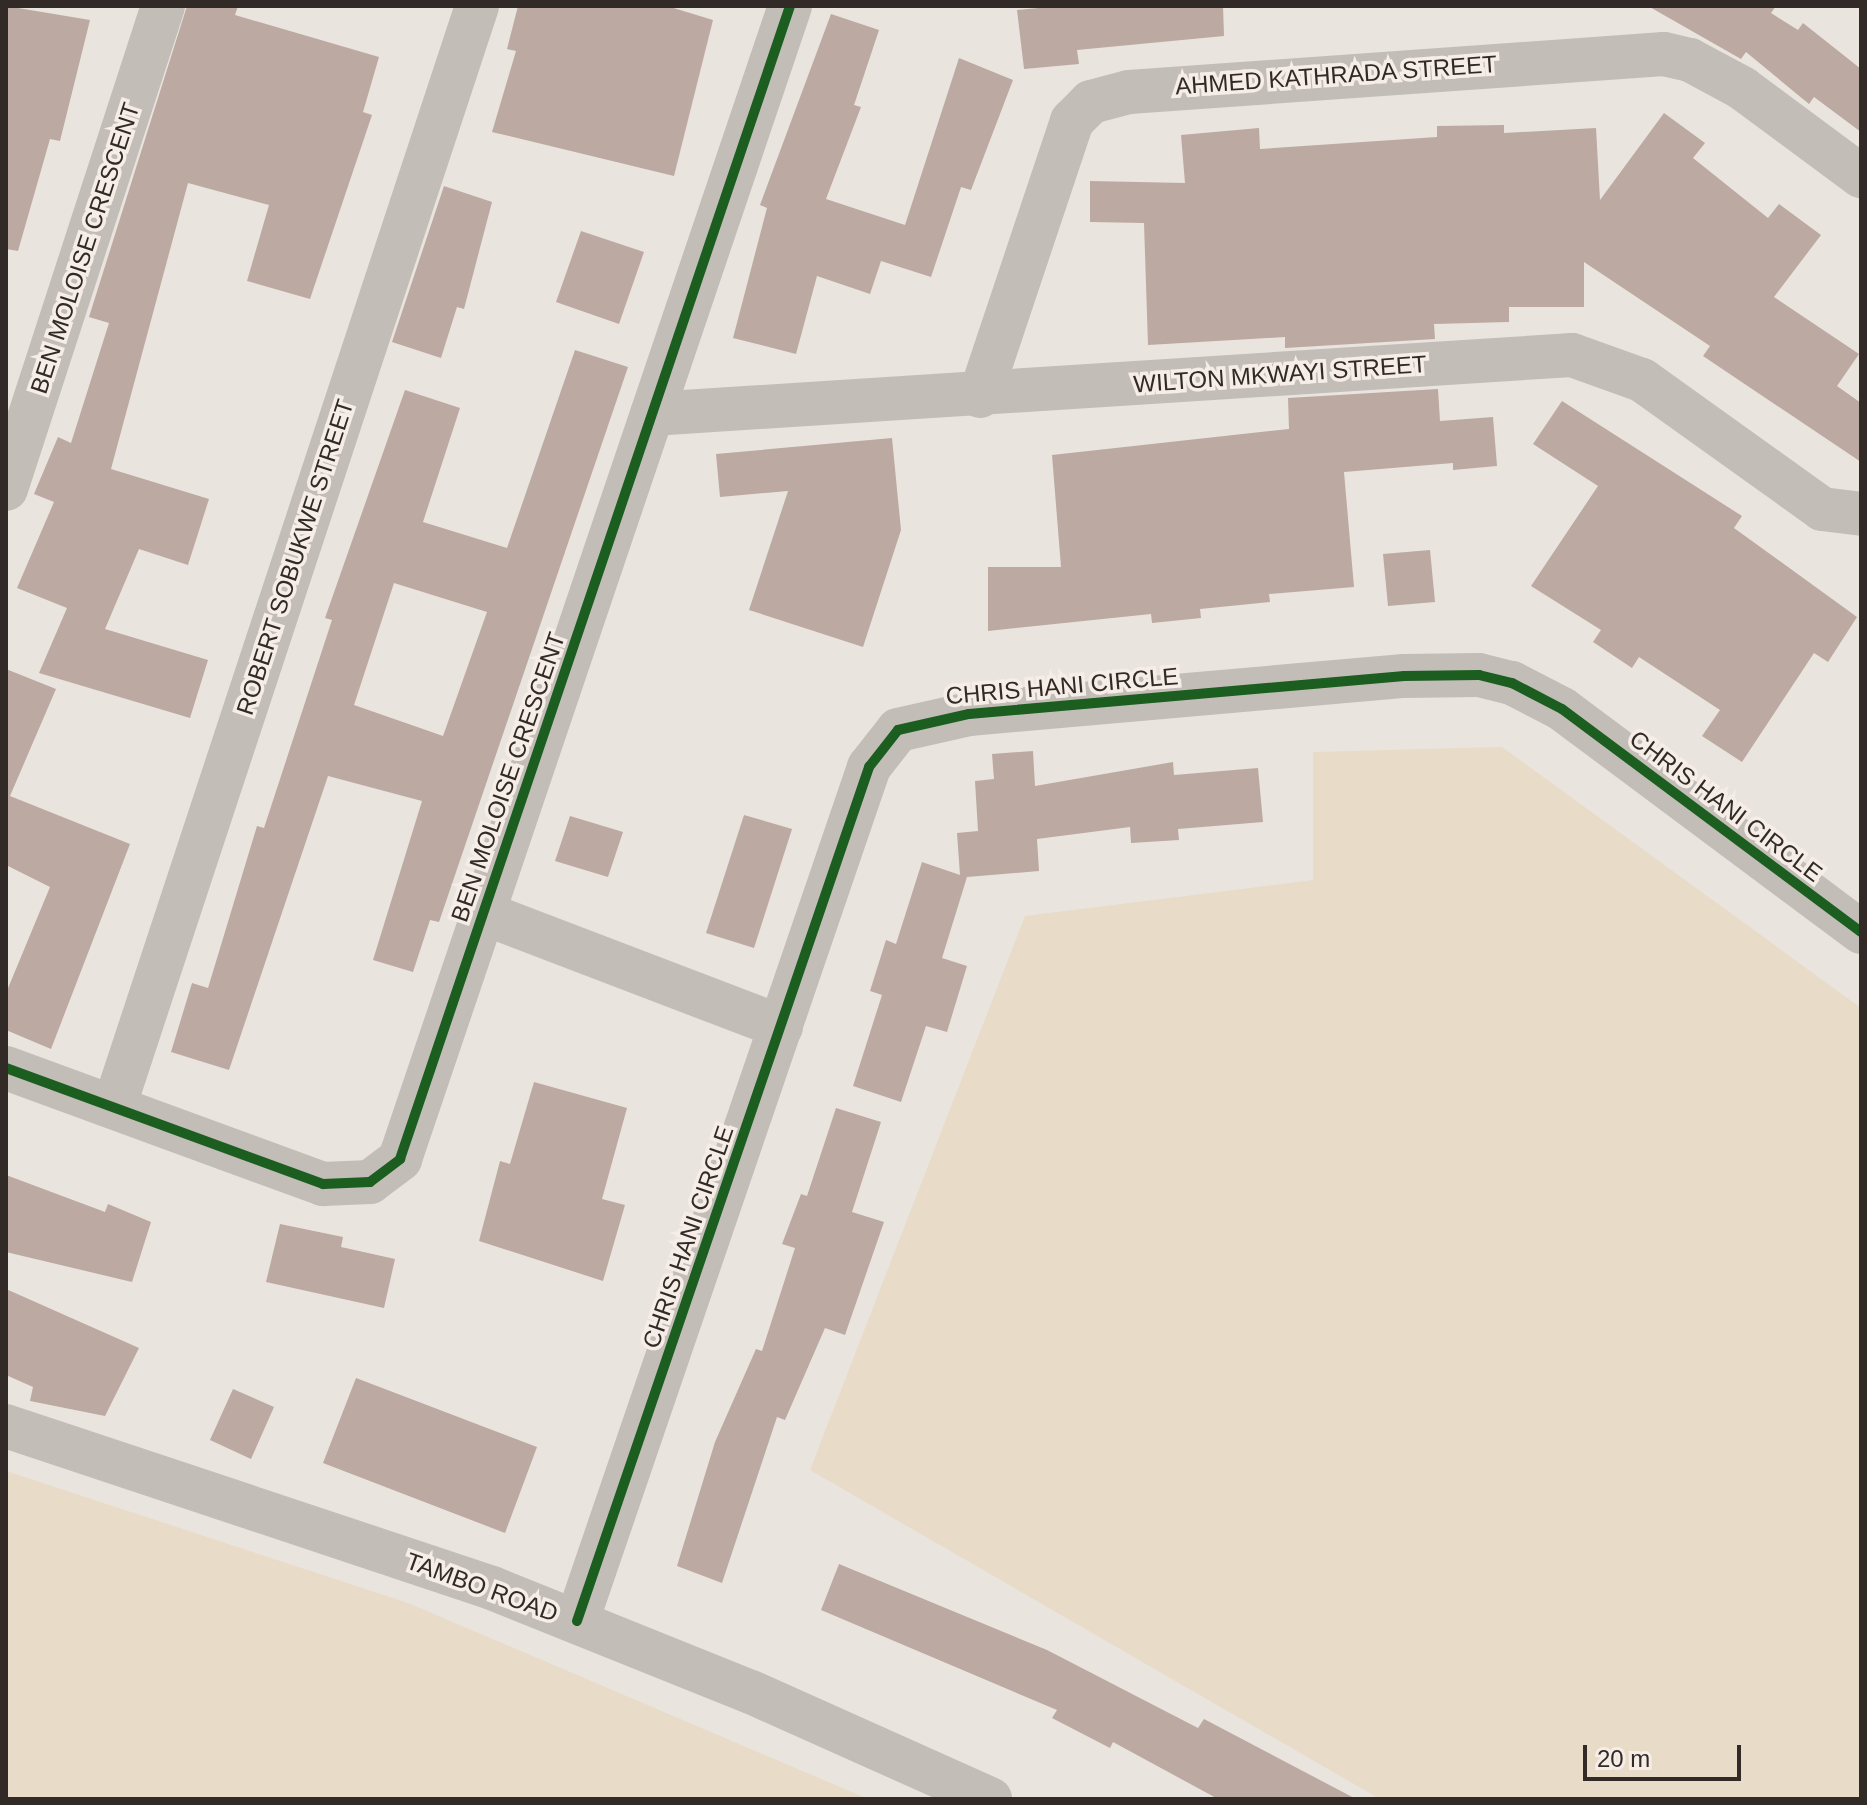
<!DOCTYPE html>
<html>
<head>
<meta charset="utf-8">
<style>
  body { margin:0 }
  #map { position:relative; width:1867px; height:1805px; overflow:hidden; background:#eae4de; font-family:Helvetica,sans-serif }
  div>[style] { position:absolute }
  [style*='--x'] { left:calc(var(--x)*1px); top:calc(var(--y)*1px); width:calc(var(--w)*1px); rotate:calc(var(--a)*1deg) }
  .sand>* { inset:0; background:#e8dbc7 }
  .building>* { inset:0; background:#bca9a2 }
  .minor>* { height:44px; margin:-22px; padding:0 22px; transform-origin:22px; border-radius:22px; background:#c3bdb8 }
  .cycleway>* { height:10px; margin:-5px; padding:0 5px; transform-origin:5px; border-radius:5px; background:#1b5e20 }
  span { translate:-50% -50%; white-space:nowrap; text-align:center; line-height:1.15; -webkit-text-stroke:7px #f6eee6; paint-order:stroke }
  .street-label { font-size:24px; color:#322a27 }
  .frame { position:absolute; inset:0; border:8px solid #322a27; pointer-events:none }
  .scale { position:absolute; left:1583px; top:1745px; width:158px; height:36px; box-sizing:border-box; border:4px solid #322a27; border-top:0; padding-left:10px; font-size:24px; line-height:28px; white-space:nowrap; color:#322a27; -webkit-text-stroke:6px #f6eee6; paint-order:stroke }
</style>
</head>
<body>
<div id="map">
  <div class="sand">
    <i style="clip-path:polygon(1502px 747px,1861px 1008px,1861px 1799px,1380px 1799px,810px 1470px,1025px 916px,1313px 880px,1313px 752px)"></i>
    <i style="clip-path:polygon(6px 1471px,408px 1603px,868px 1799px,6px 1799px)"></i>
  </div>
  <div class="building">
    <i style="clip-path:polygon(6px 6px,90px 20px,60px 141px,50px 139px,18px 251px,6px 249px)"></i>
    <i style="clip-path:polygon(187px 6px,238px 6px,235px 15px,379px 57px,363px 112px,372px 115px,310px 299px,247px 281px,269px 205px,188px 183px,111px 469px,209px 499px,188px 565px,139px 549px,105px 629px,208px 660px,190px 718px,39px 673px,67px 608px,17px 588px,54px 502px,34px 494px,58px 437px,71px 443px,109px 323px,89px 317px)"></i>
    <i style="clip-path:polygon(518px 6px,667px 6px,713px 20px,674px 176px,492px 132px,516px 51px,507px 49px)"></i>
    <i style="clip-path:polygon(1060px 6px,1223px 6px,1224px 36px,1077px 50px,1079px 64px,1024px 69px,1017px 10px)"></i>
    <i style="clip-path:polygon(1648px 6px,1776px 6px,1771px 13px,1798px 30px,1803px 23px,1861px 69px,1861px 132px,1814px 97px,1809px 104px,1746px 52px,1741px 59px)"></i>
    <i style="clip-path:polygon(831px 14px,879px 30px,854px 105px,861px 107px,826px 199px,905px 225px,959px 58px,1013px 80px,971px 190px,961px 187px,931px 277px,881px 261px,870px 294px,817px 276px,796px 354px,733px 338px,767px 208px,760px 205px)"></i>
    <i style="clip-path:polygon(1664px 113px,1705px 143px,1693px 158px,1768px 218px,1779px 204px,1821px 235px,1774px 297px,1859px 354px,1837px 386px,1861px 403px,1861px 462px,1703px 356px,1710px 346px,1584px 262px,1584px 307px,1509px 307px,1509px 322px,1434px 324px,1435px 339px,1285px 348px,1285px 337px,1148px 345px,1144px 223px,1090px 222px,1090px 181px,1185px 183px,1181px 135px,1259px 128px,1260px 149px,1437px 137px,1437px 126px,1504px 125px,1504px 133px,1596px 128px,1600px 200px)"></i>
    <i style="clip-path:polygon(444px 186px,492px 202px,464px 309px,457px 307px,441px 358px,392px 342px)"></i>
    <i style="clip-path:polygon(581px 231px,644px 252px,619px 324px,556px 302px)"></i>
    <i style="clip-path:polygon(evenodd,575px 350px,628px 367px,439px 922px,430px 920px,413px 972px,373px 960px,422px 801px,328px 776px,229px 1070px,171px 1052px,192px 983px,208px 988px,257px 826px,264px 828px,332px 620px,325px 618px,405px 390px,460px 408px,423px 522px,507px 548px,575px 350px,394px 583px,487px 612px,443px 736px,354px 705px,394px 583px)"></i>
    <i style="clip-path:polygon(1438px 389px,1440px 421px,1493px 417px,1497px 466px,1453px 470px,1453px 463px,1344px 472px,1354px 587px,1269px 594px,1270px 602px,1200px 609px,1201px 618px,1152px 623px,1151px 614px,988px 631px,988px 567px,1061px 567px,1052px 455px,1289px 429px,1288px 398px)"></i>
    <i style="clip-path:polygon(1562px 401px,1742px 516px,1734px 528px,1857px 617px,1828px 662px,1814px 653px,1742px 762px,1702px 736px,1720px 710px,1639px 657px,1632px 668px,1593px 642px,1601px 630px,1531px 586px,1598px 486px,1533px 444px)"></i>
    <i style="clip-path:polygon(892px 438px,901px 530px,863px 647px,749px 610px,788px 491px,720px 497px,716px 454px)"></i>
    <i style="clip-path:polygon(1430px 550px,1435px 602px,1388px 606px,1383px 554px)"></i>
    <i style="clip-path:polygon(6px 669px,56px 689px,10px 796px,130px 844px,51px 1049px,6px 1030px,6px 993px,50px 887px,6px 865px)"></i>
    <i style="clip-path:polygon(1033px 751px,1035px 786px,1173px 762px,1174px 775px,1258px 768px,1263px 822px,1178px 829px,1179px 840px,1131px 843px,1130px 827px,1037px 839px,1039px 871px,967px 877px,942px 958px,967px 966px,947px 1032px,926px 1026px,901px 1102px,853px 1086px,882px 995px,870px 991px,886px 940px,896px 944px,922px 862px,960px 875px,957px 833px,978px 831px,975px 781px,994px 779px,992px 754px)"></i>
    <i style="clip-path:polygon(744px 815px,792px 829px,754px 948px,706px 933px)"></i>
    <i style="clip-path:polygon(570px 816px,623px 832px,608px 877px,555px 861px)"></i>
    <i style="clip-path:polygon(534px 1082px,627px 1108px,602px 1199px,625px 1205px,603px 1281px,479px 1241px,500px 1161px,510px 1164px)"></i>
    <i style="clip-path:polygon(836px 1108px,881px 1122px,852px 1212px,884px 1222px,845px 1335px,825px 1328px,785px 1420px,777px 1417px,722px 1583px,677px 1566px,715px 1442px,756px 1349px,762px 1351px,795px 1248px,782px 1244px,801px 1194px,807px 1196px)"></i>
    <i style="clip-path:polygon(6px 1175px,105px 1212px,108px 1204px,151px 1222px,132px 1282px,6px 1252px)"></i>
    <i style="clip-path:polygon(280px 1224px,343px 1237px,341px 1247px,395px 1259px,384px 1308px,266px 1282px)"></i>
    <i style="clip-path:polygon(6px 1289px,139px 1348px,105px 1416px,30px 1401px,33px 1387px,6px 1375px)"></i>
    <i style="clip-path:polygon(356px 1378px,537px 1447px,505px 1533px,323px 1463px)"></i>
    <i style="clip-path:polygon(233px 1389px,274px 1407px,251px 1459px,210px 1440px)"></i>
    <i style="clip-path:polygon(839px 1564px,1047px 1650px,1198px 1728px,1204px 1719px,1356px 1799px,1218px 1799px,1113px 1742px,1110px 1748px,1052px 1718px,1057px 1710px,821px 1610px)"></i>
  </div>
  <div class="minor">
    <i style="--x:980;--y:396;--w:290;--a:-71.5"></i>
    <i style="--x:1072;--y:121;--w:27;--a:-45"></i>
    <i style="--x:1091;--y:102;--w:39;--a:-15"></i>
    <i style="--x:1129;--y:92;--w:536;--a:-4.06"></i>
    <i style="--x:1664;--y:54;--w:27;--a:13"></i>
    <i style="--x:1690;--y:60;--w:59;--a:28.3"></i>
    <i style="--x:1742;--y:88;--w:148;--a:36.5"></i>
    <i style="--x:652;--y:414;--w:922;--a:-3.67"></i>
    <i style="--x:1572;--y:355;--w:74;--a:19.7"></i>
    <i style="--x:1642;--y:380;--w:221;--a:35.6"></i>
    <i style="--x:1822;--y:509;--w:39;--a:7"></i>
    <i style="--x:6;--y:489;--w:508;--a:-71.99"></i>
    <i style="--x:483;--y:913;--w:319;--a:20.9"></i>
    <i style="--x:6;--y:1068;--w:338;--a:20.1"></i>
    <i style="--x:323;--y:1184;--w:47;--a:-2.4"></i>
    <i style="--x:370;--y:1182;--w:38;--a:-37"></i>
    <i style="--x:400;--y:1159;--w:1217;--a:-71.31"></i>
    <i style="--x:114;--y:1107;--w:1159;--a:-71.75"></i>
    <i style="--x:6;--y:1426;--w:512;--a:18.43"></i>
    <i style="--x:492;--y:1588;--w:279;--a:21.9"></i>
    <i style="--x:751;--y:1692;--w:262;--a:24.1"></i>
    <i style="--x:577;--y:1621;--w:903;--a:-71.12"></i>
    <i style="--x:869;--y:767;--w:47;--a:-51.9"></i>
    <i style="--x:898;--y:730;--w:73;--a:-12.7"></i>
    <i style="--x:969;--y:714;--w:437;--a:-5"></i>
    <i style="--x:1404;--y:676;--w:75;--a:-0.8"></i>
    <i style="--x:1479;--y:675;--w:34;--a:14"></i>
    <i style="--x:1512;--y:683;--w:56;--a:27.5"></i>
    <i style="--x:1562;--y:709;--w:373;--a:36.7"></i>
  </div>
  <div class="cycleway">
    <i style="--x:6;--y:1068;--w:338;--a:20.1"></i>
    <i style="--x:323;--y:1184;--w:47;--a:-2.4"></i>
    <i style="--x:370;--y:1182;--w:38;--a:-37"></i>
    <i style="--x:400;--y:1159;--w:1217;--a:-71.31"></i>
    <i style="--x:577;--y:1621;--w:903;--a:-71.12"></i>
    <i style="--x:869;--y:767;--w:47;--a:-51.9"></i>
    <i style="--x:898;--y:730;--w:73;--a:-12.7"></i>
    <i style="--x:969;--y:714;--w:437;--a:-5"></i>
    <i style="--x:1404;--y:676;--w:75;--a:-0.8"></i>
    <i style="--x:1479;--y:675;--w:34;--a:14"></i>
    <i style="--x:1512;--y:683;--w:56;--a:27.5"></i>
    <i style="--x:1562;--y:709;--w:373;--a:36.7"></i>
  </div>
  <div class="street-label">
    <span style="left:1336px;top:75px;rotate:-4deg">AHMED KATHRADA STREET</span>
    <span style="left:85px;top:248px;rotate:-72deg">BEN MOLOISE CRESCENT</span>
    <span style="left:1280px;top:374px;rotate:-4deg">WILTON MKWAYI STREET</span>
    <span style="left:295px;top:557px;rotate:-72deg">ROBERT SOBUKWE STREET</span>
    <span style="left:1062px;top:686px;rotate:-5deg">CHRIS HANI CIRCLE</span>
    <span style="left:508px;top:777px;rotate:-71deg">BEN MOLOISE CRESCENT</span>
    <span style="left:1726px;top:806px;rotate:37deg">CHRIS HANI CIRCLE</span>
    <span style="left:688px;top:1237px;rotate:-71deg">CHRIS HANI CIRCLE</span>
    <span style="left:482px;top:1587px;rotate:20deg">TAMBO ROAD</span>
  </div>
  <div class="frame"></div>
  <div class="scale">20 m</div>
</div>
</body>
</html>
